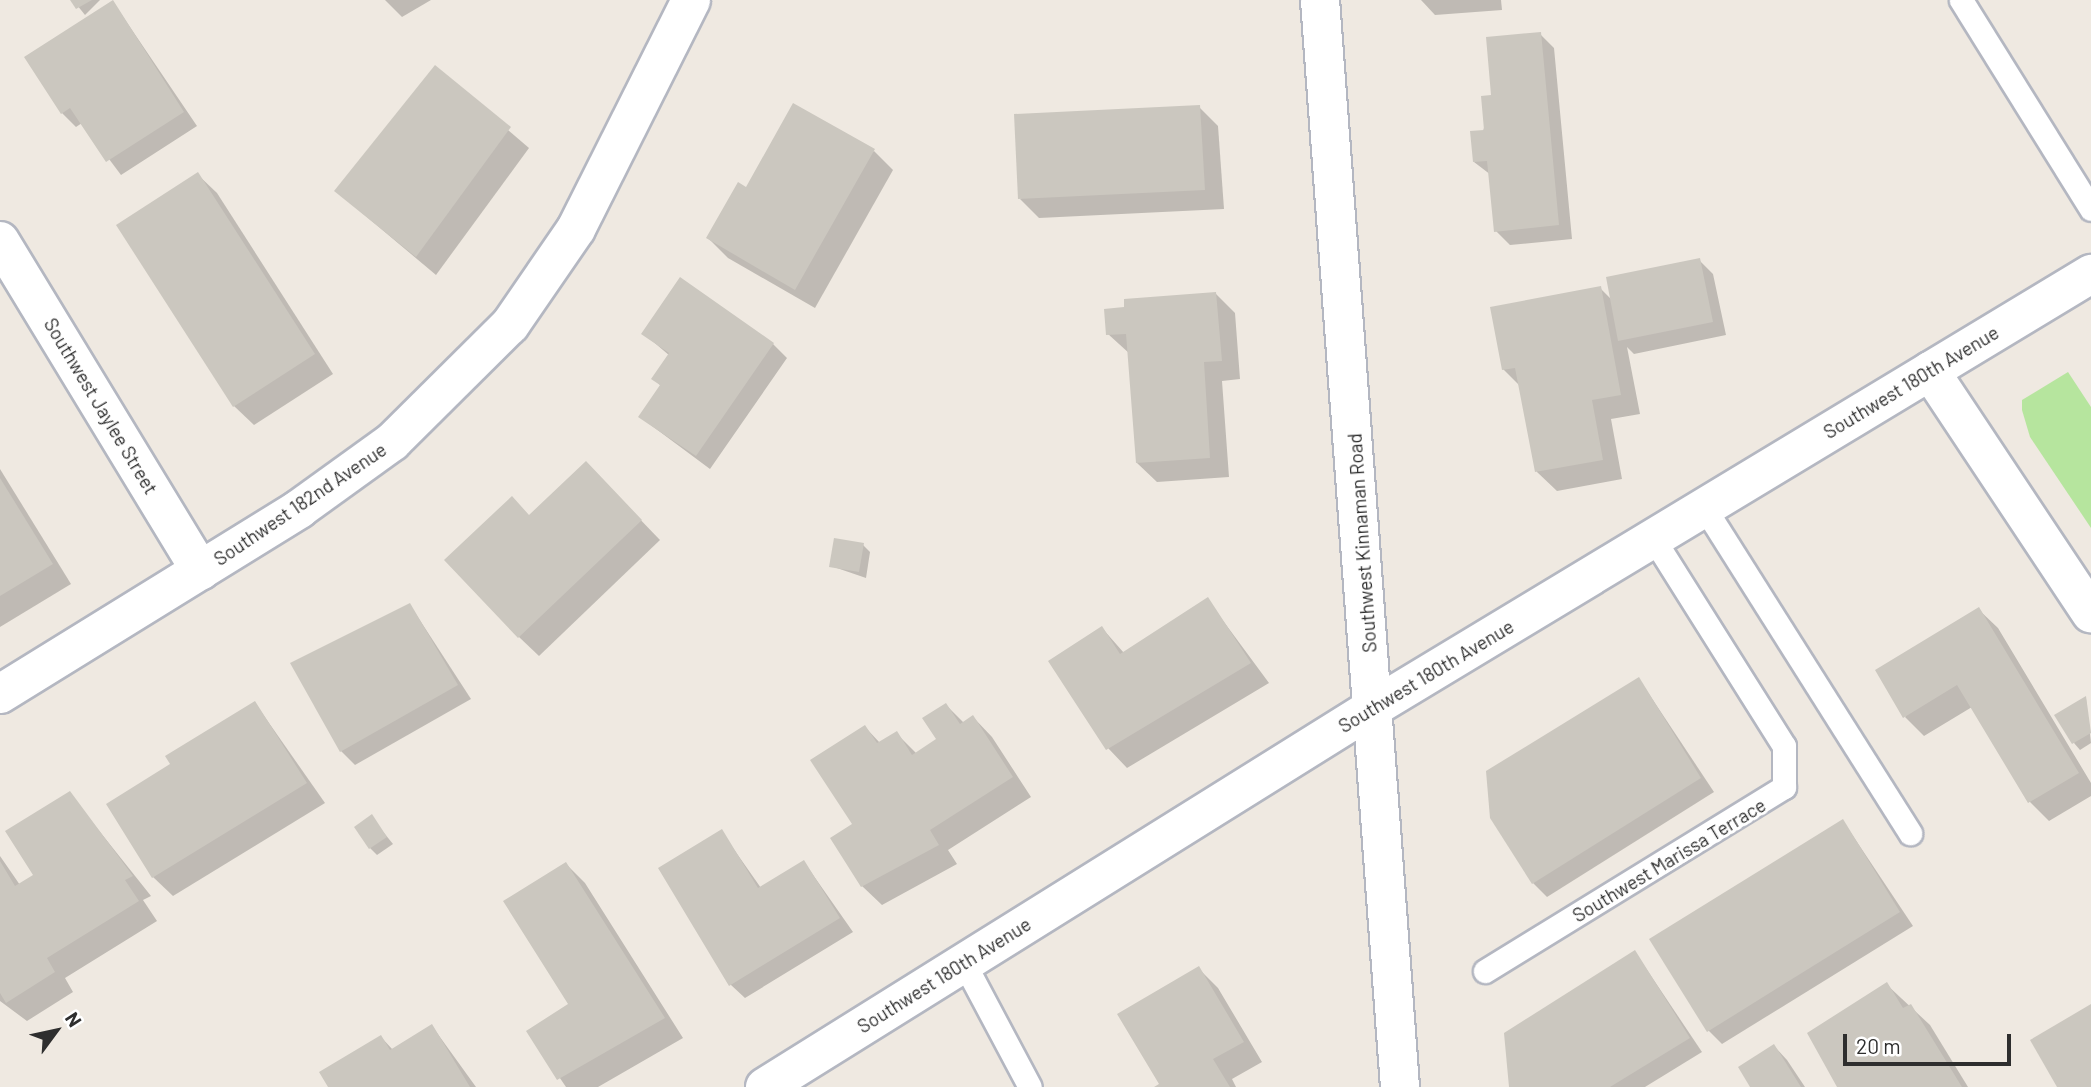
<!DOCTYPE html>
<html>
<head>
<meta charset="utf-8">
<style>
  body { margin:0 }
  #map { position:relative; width:2091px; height:1087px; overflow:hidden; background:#efe9e1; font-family:Barlow,sans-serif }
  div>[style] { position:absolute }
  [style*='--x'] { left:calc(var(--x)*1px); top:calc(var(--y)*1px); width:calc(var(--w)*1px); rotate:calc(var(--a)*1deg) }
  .green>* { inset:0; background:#b6e59e }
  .shadow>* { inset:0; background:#0003 }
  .building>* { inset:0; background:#cbc7bf }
  .roads { filter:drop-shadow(2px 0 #b4b7c1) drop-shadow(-2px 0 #b4b7c1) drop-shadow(0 2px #b4b7c1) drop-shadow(0 -2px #b4b7c1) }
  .service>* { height:23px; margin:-11.5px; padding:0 11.5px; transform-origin:11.5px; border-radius:11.5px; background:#fff }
  .minor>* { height:38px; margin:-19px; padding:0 19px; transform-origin:19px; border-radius:19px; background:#fff }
  .secondary>* { height:38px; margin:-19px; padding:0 19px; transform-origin:19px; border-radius:19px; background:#fff }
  span { translate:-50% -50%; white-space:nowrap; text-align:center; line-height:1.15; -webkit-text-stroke:6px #fff; paint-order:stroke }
  .street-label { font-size:19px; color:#2e2e2e }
  .north { position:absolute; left:21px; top:996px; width:70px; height:70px; -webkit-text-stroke:5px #fff; paint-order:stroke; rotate:57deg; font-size:19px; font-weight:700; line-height:28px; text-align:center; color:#2e2e2e }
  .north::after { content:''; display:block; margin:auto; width:24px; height:32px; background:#2e2e2e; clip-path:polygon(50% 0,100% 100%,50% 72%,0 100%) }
  .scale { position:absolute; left:1843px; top:1034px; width:168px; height:32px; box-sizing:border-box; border:4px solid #2e2e2e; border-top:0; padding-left:9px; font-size:21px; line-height:24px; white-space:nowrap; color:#2e2e2e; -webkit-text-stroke:5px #fff; paint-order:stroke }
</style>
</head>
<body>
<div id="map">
  <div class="green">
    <i style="clip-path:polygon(2068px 372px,2091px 407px,2091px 528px,2030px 437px,2022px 410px,2022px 400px)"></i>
  </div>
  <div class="shadow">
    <i style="clip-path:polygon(73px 0,100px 0,85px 15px)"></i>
    <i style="clip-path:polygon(385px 0,431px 0,402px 17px)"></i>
    <i style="clip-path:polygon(1501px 0,1502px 10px,1435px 15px,1421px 0)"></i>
    <i style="clip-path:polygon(113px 2px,197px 126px,121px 175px,82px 123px,76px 127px,62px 113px,26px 57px)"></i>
    <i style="clip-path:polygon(1540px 34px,1554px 48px,1572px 239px,1510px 245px,1496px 231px,1491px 175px,1474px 162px,1493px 97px)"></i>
    <i style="clip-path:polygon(436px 68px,529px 148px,436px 275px,336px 191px)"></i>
    <i style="clip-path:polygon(1199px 107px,1218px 126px,1224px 209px,1039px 218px,1020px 199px)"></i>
    <i style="clip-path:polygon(874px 151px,893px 170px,815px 308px,728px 258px,708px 238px)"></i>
    <i style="clip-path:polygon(197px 174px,217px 193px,333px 374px,254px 425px,234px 406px)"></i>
    <i style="clip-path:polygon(1699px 260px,1713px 274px,1726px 335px,1634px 354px,1627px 347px,1640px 414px,1611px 419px,1622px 479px,1557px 491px,1537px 472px,1521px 387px,1503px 369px,1600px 288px,1612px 300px)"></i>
    <i style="clip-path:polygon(1216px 294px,1235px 313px,1240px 379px,1222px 381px,1229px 477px,1157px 482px,1137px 463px,1130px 354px,1108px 334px)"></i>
    <i style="clip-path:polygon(643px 333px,773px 344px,787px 358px,710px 469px,640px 417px,661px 386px,654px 379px,670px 356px)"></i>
    <i style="clip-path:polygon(0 469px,71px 584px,0 627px)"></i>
    <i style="clip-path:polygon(605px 483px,660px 540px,539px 656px,519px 637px,530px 517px)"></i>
    <i style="clip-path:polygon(863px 545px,870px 552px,866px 578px,831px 566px)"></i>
    <i style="clip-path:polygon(1207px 599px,1269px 683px,1127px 768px,1108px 748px,1102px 628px,1124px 653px)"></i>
    <i style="clip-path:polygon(410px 605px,471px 699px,355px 765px,341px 751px)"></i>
    <i style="clip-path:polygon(1978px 609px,1998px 628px,2091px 783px,2091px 796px,2049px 821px,2030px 802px,1972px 707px,1924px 736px,1905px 717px)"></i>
    <i style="clip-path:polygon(1639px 679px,1714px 792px,1547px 897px,1533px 883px)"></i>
    <i style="clip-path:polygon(2086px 699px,2091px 743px,2080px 750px,2074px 743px)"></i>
    <i style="clip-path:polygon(255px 703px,325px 803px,173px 896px,153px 877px)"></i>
    <i style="clip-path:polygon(946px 705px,964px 723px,973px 717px,992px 737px,1031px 797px,948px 850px,957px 864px,882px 905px,862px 886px,855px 825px,865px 727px,880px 743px,896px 733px,917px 754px,938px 740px)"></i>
    <i style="clip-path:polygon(69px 793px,151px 896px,143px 900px,157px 921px,65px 978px,73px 992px,27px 1021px,0 1001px,0 856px,20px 885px,35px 876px)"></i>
    <i style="clip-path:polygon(371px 817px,393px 844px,377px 855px,370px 848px)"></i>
    <i style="clip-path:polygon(1843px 821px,1913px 926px,1722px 1044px,1708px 1030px)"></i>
    <i style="clip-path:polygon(721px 831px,761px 888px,804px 862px,853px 932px,745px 998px,731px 985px)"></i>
    <i style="clip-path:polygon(566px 864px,585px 883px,683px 1038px,598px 1087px,566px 1087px,528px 1031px,570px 1005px)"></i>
    <i style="clip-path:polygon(1635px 952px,1702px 1052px,1645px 1087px,1511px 1087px,1506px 1034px)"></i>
    <i style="clip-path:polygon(1199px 969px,1218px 988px,1262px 1062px,1232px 1079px,1236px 1087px,1158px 1087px)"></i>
    <i style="clip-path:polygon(1886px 984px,1930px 1025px,1968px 1087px,1841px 1087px)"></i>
    <i style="clip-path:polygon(432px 1026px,476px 1087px,330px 1087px,381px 1037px,393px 1050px)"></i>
    <i style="clip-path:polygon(1774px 1046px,1787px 1060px,1805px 1087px,1752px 1087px)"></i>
  </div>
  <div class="building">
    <i style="clip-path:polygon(70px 0,92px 0,76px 9px)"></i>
    <i style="clip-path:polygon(113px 0,184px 112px,106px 162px,70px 108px,61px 114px,24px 57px)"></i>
    <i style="clip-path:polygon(1541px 32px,1559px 225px,1494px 232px,1487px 161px,1473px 162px,1470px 131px,1484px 130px,1481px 96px,1491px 95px,1486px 37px)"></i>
    <i style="clip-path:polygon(435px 65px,511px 127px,416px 257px,334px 191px)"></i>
    <i style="clip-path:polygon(793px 103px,875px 149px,795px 290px,706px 238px,738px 182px,746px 187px)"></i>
    <i style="clip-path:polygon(1200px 105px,1205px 190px,1018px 199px,1014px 114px)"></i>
    <i style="clip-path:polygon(198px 172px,315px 354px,233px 407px,116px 225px)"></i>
    <i style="clip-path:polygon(1700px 258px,1713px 322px,1618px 341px,1606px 277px)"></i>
    <i style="clip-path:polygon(680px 277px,774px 343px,696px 456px,638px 417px,660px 385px,651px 379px,669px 353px,641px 334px)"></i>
    <i style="clip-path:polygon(1601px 286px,1621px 395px,1592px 400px,1603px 460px,1535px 472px,1515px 368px,1502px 370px,1490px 307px)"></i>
    <i style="clip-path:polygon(1216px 292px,1222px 361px,1204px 362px,1210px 458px,1136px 463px,1126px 334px,1106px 335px,1104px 309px,1124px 307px,1124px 299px)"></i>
    <i style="clip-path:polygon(586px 461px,642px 520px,518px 638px,444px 560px,512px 496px,529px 515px)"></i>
    <i style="clip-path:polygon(0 478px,53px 564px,0 596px)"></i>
    <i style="clip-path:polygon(834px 538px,864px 543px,859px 572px,829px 567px)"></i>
    <i style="clip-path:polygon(1208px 597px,1251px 663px,1106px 750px,1048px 661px,1102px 626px,1120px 654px)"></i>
    <i style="clip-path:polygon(410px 603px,458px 685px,340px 752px,290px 663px)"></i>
    <i style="clip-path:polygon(1979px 607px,2079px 773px,2028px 803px,1957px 685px,1903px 718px,1875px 670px)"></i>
    <i style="clip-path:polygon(1639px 677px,1701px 778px,1532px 884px,1490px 818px,1486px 771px)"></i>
    <i style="clip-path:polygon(2086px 696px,2091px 733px,2072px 744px,2054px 715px)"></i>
    <i style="clip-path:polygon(255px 701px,307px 783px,152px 878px,106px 804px,170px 764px,165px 756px)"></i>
    <i style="clip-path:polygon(946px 703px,960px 724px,973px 715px,1013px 777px,930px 830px,939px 845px,861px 887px,830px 838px,852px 824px,810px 760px,865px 725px,877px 743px,897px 731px,912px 755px,936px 739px,922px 718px)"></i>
    <i style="clip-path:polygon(70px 791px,133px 876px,125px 880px,139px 901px,47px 958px,55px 972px,6px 1003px,0 993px,0 861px,15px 886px,33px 875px,5px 831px)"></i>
    <i style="clip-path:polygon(372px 814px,387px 837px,369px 849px,354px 827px)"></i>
    <i style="clip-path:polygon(1843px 819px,1900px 912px,1707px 1032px,1649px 939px)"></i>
    <i style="clip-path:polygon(722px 829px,758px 888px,804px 860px,840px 918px,729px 986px,658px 868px)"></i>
    <i style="clip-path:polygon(566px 862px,665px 1018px,557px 1080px,526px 1031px,568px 1004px,503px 901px)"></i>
    <i style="clip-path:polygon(1635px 950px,1690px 1038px,1610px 1087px,1509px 1087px,1504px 1033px)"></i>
    <i style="clip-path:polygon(1199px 966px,1244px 1042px,1213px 1059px,1230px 1087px,1154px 1087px,1159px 1084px,1117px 1014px)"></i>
    <i style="clip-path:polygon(1887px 982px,1903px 1008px,1911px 1004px,1962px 1087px,1837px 1087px,1807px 1033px)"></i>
    <i style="clip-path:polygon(2091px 1004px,2091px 1087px,2057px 1087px,2030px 1040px)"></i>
    <i style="clip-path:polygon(432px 1024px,470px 1087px,328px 1087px,319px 1072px,381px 1035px,390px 1050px)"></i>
    <i style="clip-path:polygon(1774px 1044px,1801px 1087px,1750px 1087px,1738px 1067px)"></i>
  </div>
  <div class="roads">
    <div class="service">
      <i style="--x:1961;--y:0;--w:246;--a:58.1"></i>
      <i style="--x:1704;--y:507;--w:386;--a:57.7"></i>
      <i style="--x:964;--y:963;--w:140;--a:62"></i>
      <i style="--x:1485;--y:971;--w:351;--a:-31.6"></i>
      <i style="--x:1784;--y:787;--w:41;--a:-90"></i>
      <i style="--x:1784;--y:746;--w:246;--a:-122.2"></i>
    </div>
    <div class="minor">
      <i style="--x:0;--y:241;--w:386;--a:58.7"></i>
      <i style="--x:1930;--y:371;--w:291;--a:56.4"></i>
      <i style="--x:0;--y:694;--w:352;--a:-31.7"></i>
      <i style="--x:299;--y:509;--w:115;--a:-35.8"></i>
      <i style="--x:392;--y:442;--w:166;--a:-44.8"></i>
      <i style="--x:510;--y:325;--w:116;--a:-55.5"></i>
      <i style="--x:576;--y:229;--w:256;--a:-63.3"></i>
      <i style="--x:765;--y:1087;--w:718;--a:-31.96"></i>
      <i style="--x:1374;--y:707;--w:838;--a:-31.13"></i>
    </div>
    <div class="secondary">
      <i style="--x:1320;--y:0;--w:1090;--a:85.79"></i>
    </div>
  </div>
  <div class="street-label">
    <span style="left:1911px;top:382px;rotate:-31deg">Southwest 180th Avenue</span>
    <span style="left:101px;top:406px;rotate:59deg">Southwest Jaylee Street</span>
    <span style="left:300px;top:504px;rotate:-34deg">Southwest 182nd Avenue</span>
    <span style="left:1362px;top:543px;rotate:-94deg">Southwest Kinnaman Road</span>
    <span style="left:1426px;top:676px;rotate:-31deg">Southwest 180th Avenue</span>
    <span style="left:1669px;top:860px;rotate:-31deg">Southwest Marissa Terrace</span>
    <span style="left:944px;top:975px;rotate:-32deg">Southwest 180th Avenue</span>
  </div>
  <div class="north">N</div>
  <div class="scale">20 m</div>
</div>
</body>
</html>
